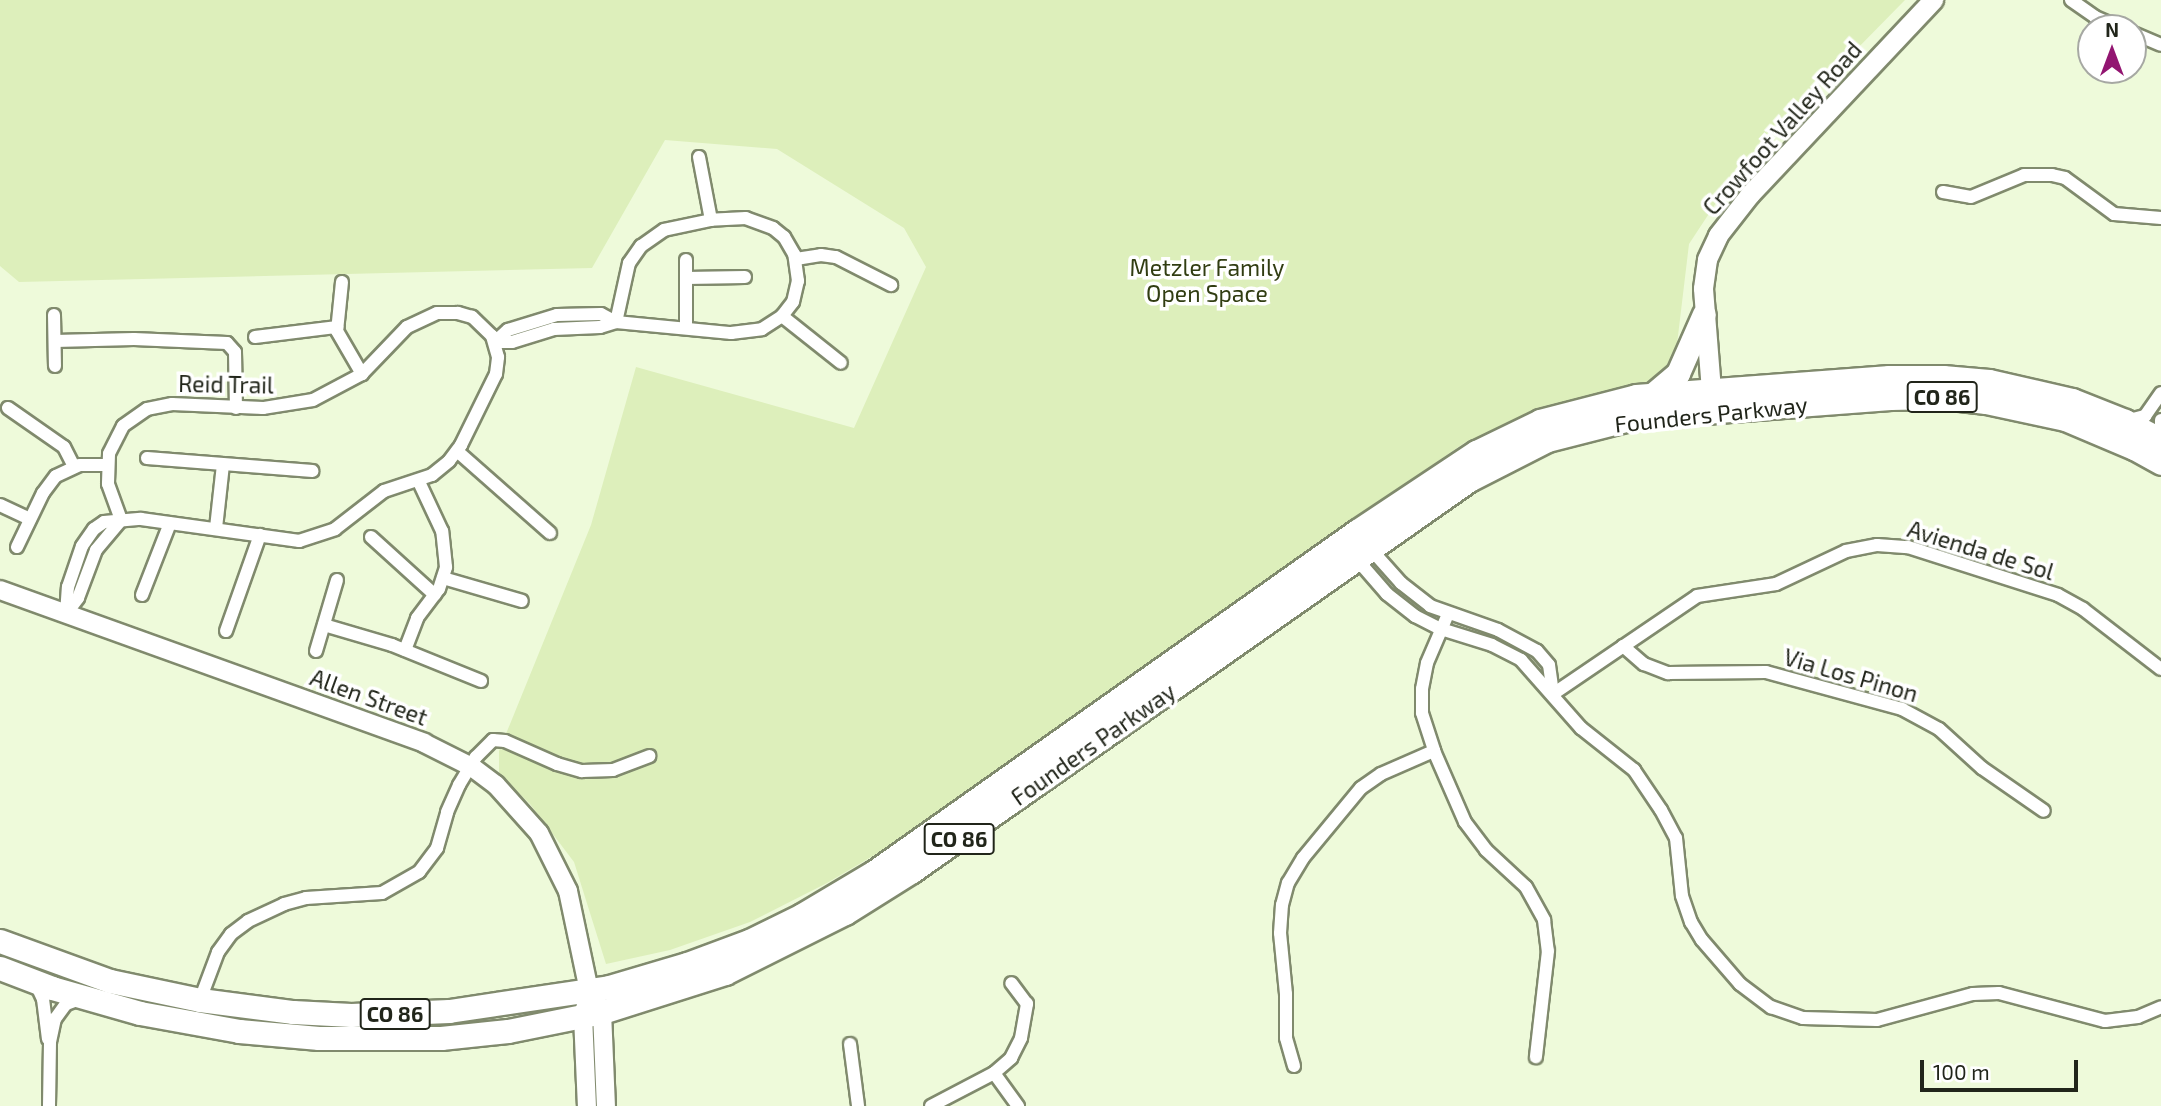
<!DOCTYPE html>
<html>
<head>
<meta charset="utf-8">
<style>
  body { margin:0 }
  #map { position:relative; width:2161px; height:1106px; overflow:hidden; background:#eefada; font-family:"Exo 2",sans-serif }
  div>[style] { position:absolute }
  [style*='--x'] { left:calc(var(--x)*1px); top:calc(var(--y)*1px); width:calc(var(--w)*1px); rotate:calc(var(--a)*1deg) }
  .green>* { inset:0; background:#ddefbb }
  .roads { filter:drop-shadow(2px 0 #808a6d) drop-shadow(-2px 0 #808a6d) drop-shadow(0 2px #808a6d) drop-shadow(0 -2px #808a6d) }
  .street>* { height:12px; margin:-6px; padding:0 6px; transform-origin:6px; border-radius:6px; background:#fff }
  .secondary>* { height:18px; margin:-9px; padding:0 9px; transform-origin:9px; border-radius:9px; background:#fff }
  .primary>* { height:19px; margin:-9.5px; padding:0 9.5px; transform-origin:9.5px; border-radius:9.5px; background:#fff }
  .highway>* { height:23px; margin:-11.5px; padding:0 11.5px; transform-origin:11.5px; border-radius:11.5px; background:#fff }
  span { translate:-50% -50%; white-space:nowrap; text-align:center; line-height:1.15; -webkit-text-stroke:7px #fff; paint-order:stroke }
  .shield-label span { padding:2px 5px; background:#fff; border:2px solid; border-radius:5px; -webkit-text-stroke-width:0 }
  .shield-label { font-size:21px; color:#21251a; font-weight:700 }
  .street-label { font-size:23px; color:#21251a }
  .park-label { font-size:23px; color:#313d12 }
  .north { position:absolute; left:2077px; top:14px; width:70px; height:70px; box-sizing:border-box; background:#fff; border:2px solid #a6a8a3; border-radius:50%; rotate:0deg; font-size:19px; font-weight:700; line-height:28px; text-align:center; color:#21251a }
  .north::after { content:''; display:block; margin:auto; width:24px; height:32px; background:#921571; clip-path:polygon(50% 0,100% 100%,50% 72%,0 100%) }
  .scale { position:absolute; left:1920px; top:1060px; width:158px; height:32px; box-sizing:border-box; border:4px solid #21251a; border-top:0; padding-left:9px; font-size:21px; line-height:24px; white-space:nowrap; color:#21251a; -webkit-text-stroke:5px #fff; paint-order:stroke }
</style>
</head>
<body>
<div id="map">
  <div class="green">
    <i style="clip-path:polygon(0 0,1905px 0,1737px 171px,1689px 244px,1675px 361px,1652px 383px,1544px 410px,1464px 443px,1022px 751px,900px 840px,827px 883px,750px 922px,670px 950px,606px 964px,574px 862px,530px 804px,499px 774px,499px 751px,591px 525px,636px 367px,854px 428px,926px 267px,904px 228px,777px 149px,665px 140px,592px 268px,19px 282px,0 266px)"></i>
  </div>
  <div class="roads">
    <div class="street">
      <i style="--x:2071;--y:0;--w:29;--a:35"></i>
      <i style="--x:2095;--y:17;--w:28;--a:23"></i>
      <i style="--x:2133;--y:33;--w:30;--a:23"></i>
      <i style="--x:699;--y:157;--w:64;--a:79.2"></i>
      <i style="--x:1943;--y:192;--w:28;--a:10"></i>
      <i style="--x:1971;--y:197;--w:57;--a:-22.5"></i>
      <i style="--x:2024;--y:175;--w:28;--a:0"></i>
      <i style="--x:2052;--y:175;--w:13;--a:13"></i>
      <i style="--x:2065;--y:178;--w:61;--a:36.3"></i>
      <i style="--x:2114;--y:214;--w:47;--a:4.9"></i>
      <i style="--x:796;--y:259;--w:25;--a:-9"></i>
      <i style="--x:821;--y:255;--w:15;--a:8"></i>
      <i style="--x:836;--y:257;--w:62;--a:27"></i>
      <i style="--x:686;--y:260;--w:68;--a:90"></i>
      <i style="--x:686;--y:278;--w:59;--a:-1"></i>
      <i style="--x:342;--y:282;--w:49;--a:95.8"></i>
      <i style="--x:337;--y:331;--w:50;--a:59.8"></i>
      <i style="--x:54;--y:315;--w:51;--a:88.9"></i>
      <i style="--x:782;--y:316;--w:75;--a:38.5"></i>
      <i style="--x:255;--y:337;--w:83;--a:-7"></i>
      <i style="--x:55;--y:341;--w:79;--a:-1.5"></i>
      <i style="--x:134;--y:339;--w:93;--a:2.5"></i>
      <i style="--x:227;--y:343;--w:12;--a:48"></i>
      <i style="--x:235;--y:352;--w:56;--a:89"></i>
      <i style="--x:495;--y:342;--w:17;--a:0"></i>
      <i style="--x:512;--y:342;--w:44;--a:-17.2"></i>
      <i style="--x:554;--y:329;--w:46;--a:-2.5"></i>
      <i style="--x:600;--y:327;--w:17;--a:-17"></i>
      <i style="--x:616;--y:322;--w:116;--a:5.5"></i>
      <i style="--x:731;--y:333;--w:31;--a:-7"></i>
      <i style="--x:762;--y:329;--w:24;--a:-33"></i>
      <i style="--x:782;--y:316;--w:18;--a:-52"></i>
      <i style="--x:793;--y:302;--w:22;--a:-77"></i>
      <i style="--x:798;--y:281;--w:27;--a:-98"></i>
      <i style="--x:794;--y:254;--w:20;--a:-120"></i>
      <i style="--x:784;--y:237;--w:14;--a:-141"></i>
      <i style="--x:773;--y:228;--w:29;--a:-160"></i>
      <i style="--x:746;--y:218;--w:35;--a:177"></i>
      <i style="--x:711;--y:220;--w:48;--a:168"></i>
      <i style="--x:664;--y:230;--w:28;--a:145"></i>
      <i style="--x:641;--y:246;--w:21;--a:125"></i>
      <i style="--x:629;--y:263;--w:60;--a:102.4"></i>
      <i style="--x:495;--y:342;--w:18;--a:-43"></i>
      <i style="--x:508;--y:330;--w:51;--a:-17"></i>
      <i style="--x:557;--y:315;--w:44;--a:-1.3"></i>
      <i style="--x:601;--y:314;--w:17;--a:28"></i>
      <i style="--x:8;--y:408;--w:68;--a:34.9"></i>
      <i style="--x:64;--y:447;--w:22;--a:63"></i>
      <i style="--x:2161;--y:420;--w:6;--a:90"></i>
      <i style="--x:2125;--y:421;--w:21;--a:-14"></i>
      <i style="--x:2145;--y:416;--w:28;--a:-55"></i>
      <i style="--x:457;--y:451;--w:124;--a:41.4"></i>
      <i style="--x:147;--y:458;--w:166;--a:4.5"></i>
      <i style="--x:0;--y:505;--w:33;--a:25"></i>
      <i style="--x:216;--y:528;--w:63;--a:-83.7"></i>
      <i style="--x:371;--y:537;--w:86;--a:42.2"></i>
      <i style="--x:1368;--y:546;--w:50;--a:48.3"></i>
      <i style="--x:1401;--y:583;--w:37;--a:38"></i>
      <i style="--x:1430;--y:606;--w:72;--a:19.4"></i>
      <i style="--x:1498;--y:630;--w:44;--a:28.3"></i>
      <i style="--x:1537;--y:651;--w:18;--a:49"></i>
      <i style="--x:1549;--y:665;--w:29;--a:82"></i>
      <i style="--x:17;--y:547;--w:60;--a:-64.3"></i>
      <i style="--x:43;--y:493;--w:21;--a:-53"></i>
      <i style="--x:56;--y:476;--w:26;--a:-25"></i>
      <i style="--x:80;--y:465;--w:27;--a:0"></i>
      <i style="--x:1354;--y:556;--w:50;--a:49"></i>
      <i style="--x:1387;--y:594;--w:36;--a:38"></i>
      <i style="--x:1415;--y:616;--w:29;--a:27"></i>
      <i style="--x:1441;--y:629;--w:53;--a:17.4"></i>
      <i style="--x:1492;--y:645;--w:33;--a:27"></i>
      <i style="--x:1521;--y:660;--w:91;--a:48.6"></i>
      <i style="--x:1581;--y:728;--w:68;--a:38.4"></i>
      <i style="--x:1634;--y:770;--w:48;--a:56"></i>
      <i style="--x:1661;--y:810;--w:32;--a:62"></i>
      <i style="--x:1676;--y:838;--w:58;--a:84.1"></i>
      <i style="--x:1682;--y:896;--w:28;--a:71"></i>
      <i style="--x:1691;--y:922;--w:21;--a:59"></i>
      <i style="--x:1702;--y:940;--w:58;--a:49.2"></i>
      <i style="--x:1740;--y:984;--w:39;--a:37"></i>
      <i style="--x:1771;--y:1007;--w:34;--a:19"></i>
      <i style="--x:1803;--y:1018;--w:74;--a:1.5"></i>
      <i style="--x:1877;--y:1020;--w:99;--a:-15.2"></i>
      <i style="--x:1973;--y:994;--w:26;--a:-2"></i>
      <i style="--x:1999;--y:993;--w:110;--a:14.8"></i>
      <i style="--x:2105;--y:1021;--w:33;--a:-7"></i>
      <i style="--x:2138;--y:1017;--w:25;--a:-23"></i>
      <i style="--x:443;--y:578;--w:82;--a:16.2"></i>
      <i style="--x:142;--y:595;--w:77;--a:-68.7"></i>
      <i style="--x:66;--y:614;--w:27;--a:-86"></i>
      <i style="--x:68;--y:587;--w:43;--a:-71.1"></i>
      <i style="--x:82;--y:546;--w:21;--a:-55"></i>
      <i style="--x:94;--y:529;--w:12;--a:-35"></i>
      <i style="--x:104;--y:522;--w:37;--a:-5"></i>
      <i style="--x:141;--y:519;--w:160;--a:7.9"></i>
      <i style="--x:299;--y:541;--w:38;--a:-18"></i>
      <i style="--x:335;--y:529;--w:62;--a:-37.8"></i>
      <i style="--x:384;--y:491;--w:51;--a:-18.4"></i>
      <i style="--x:432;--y:475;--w:22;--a:-39"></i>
      <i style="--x:449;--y:461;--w:20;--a:-53"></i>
      <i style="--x:461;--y:445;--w:79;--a:-63.8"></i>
      <i style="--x:496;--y:374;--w:17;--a:-83"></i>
      <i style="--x:498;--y:357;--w:22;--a:-106"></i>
      <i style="--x:492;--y:336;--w:28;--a:-136"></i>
      <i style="--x:472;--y:317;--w:15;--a:-164"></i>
      <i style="--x:458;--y:313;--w:21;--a:180"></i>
      <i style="--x:437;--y:313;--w:33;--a:155"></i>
      <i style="--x:407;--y:327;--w:65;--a:133.8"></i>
      <i style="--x:362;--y:374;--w:55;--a:152"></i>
      <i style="--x:313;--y:400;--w:51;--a:170.9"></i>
      <i style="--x:263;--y:408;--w:91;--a:-177.5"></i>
      <i style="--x:172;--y:404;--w:25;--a:169"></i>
      <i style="--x:147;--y:409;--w:29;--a:145"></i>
      <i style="--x:123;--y:426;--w:31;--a:117"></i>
      <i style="--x:109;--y:454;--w:30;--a:92"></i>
      <i style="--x:108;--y:484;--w:38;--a:70"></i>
      <i style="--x:66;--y:614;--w:20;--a:-53"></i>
      <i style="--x:78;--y:598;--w:51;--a:-69.4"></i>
      <i style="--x:96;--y:550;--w:39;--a:-50"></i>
      <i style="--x:1448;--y:614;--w:53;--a:113.2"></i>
      <i style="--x:1427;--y:663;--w:26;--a:101"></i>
      <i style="--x:1422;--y:689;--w:24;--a:90"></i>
      <i style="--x:1422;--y:713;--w:40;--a:72"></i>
      <i style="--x:1434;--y:751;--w:77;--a:66.4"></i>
      <i style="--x:1465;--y:822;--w:35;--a:53"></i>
      <i style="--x:1486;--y:850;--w:54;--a:42.8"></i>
      <i style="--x:1526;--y:887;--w:38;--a:61"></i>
      <i style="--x:1544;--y:920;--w:31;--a:83"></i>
      <i style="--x:1548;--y:951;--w:107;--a:96.5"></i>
      <i style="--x:324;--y:625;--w:71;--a:16.4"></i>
      <i style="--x:392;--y:645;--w:96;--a:22"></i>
      <i style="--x:226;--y:631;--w:102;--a:-70.5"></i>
      <i style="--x:1623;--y:646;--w:28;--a:41"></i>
      <i style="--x:1644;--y:664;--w:26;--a:21"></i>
      <i style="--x:1668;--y:673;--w:98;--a:-0.6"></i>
      <i style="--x:1766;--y:672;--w:141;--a:15.2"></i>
      <i style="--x:1902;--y:709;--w:42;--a:28.4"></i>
      <i style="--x:1939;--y:729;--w:58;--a:42.2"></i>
      <i style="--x:1982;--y:768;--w:75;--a:34.7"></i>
      <i style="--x:405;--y:650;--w:34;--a:-69"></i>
      <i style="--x:417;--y:618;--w:36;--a:-53"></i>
      <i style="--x:439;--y:589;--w:23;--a:-72"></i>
      <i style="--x:446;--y:567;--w:36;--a:-96"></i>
      <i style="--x:442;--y:531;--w:54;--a:-115.1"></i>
      <i style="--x:316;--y:651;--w:74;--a:-73.5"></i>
      <i style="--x:1553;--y:694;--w:174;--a:-34.2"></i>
      <i style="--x:1697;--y:596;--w:80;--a:-8.6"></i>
      <i style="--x:1776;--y:584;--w:77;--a:-25.2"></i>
      <i style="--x:1846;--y:551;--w:32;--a:-11"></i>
      <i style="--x:1877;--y:545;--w:31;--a:4"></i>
      <i style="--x:1908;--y:547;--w:157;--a:17.7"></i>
      <i style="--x:2058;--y:595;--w:29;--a:29"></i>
      <i style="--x:2083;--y:609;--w:98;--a:37.6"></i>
      <i style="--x:35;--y:982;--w:19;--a:65"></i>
      <i style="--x:43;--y:999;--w:40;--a:82.9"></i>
      <i style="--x:200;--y:1000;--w:51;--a:-69.4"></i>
      <i style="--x:218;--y:952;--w:22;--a:-54"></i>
      <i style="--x:231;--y:934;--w:21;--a:-37"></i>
      <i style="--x:248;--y:921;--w:40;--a:-25"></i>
      <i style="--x:284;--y:904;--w:23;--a:-15"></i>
      <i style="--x:306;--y:898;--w:76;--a:-3.8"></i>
      <i style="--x:382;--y:893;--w:43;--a:-29.6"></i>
      <i style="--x:419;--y:872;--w:30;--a:-53"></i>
      <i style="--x:437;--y:848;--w:37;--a:-74"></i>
      <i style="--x:447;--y:812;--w:30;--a:-66"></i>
      <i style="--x:459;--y:785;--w:33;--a:-59"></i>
      <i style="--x:476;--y:757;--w:24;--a:-45"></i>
      <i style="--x:493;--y:740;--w:12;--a:5"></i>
      <i style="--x:505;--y:741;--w:57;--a:23.9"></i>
      <i style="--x:557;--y:764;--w:26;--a:16"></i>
      <i style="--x:582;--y:771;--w:31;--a:-2"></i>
      <i style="--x:613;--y:770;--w:39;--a:-21"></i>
      <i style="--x:850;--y:1044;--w:63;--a:82.6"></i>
      <i style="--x:1294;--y:1066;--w:29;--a:-106"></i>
      <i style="--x:1286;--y:1038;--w:44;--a:-90"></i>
      <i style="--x:1286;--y:994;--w:61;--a:-95.6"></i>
      <i style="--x:1280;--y:933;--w:28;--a:-86"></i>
      <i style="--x:1282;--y:905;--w:23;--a:-75"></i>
      <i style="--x:1288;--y:883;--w:29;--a:-59"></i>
      <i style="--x:1303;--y:858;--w:91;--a:-50.4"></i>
      <i style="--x:1361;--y:788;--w:24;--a:-35"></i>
      <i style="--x:1381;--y:774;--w:58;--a:-23.5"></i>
      <i style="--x:994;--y:1073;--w:41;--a:54"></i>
      <i style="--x:49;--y:1106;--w:64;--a:-89.1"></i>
      <i style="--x:50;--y:1042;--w:24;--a:-78"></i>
      <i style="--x:55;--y:1019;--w:19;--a:-54"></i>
      <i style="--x:66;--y:1004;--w:15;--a:-20"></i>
      <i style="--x:931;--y:1106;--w:71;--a:-27.6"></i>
      <i style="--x:994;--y:1073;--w:23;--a:-41"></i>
      <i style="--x:1011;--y:1058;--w:22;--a:-63"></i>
      <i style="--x:1021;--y:1038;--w:35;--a:-80"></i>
      <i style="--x:1027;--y:1004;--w:26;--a:-127"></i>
    </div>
    <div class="secondary">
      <i style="--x:0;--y:590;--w:451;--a:19.8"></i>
      <i style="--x:424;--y:743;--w:54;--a:26.6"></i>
      <i style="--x:472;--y:767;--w:30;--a:37"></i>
      <i style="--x:496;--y:785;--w:64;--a:48.1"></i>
      <i style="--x:539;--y:833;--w:65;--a:63.4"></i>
      <i style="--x:568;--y:891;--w:102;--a:78.1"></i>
      <i style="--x:589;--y:991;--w:25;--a:58"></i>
      <i style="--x:602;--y:1012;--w:94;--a:87.6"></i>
      <i style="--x:586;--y:1005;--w:11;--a:105"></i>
      <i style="--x:583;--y:1016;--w:90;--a:87.5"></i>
    </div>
    <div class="primary">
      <i style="--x:1712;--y:403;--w:115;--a:-94.5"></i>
      <i style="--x:1703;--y:288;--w:29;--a:-82"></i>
      <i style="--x:1707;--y:259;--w:26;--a:-65"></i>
      <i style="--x:1718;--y:235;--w:52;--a:-52"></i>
      <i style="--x:1750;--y:194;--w:267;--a:-46.7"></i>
    </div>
    <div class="highway">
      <i style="--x:1652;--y:395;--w:34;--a:-40"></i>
      <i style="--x:1678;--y:373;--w:64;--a:-66.2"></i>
      <i style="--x:0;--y:941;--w:117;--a:20"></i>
      <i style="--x:110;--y:981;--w:92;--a:11.9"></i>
      <i style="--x:200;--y:1000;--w:94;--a:7.4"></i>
      <i style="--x:293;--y:1012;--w:58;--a:3"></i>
      <i style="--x:351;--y:1015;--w:98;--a:-2.3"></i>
      <i style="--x:449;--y:1011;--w:162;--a:-8.5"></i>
      <i style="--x:609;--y:987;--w:81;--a:-16.4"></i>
      <i style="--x:687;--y:964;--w:66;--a:-20.4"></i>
      <i style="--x:749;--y:941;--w:59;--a:-26.1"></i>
      <i style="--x:802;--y:915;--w:84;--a:-30.8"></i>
      <i style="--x:874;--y:872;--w:591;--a:-35.22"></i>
      <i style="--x:1357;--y:531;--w:143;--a:-33.6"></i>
      <i style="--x:1476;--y:452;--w:71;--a:-25.8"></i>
      <i style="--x:1540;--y:421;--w:99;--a:-14.6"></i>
      <i style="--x:1636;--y:396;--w:254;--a:-4.3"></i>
      <i style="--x:1889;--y:377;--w:54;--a:0"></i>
      <i style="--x:1943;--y:377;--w:46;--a:5"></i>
      <i style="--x:1989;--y:381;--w:85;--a:12.9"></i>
      <i style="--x:2072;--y:400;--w:57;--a:21.6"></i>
      <i style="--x:2125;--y:421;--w:41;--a:27.8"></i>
      <i style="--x:0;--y:968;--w:56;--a:21"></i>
      <i style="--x:52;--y:988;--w:91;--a:15.9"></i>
      <i style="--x:140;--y:1013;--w:101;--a:10.3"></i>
      <i style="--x:239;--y:1031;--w:80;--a:5"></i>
      <i style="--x:319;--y:1038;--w:122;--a:0"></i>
      <i style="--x:441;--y:1038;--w:67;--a:-6"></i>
      <i style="--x:508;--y:1031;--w:96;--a:-11.4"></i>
      <i style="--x:602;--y:1012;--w:129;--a:-17.6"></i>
      <i style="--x:725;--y:973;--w:134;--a:-26.6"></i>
      <i style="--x:845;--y:913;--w:79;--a:-32.1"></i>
      <i style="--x:912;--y:871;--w:681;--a:-35.07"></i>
      <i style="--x:1469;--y:480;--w:88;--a:-27.1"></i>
      <i style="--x:1547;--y:440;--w:94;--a:-14.2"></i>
      <i style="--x:1638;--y:417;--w:253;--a:-4.3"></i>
      <i style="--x:1890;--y:398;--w:52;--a:-1.1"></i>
      <i style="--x:1942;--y:397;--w:44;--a:6.5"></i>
      <i style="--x:1986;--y:402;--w:81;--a:12.1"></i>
      <i style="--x:2065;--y:419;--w:75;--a:22.8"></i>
      <i style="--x:2134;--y:448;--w:31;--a:29"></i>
    </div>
  </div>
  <div class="shield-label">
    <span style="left:1942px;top:397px">CO 86</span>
    <span style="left:959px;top:839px">CO 86</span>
    <span style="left:395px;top:1014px">CO 86</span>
  </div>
  <div class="street-label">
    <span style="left:1782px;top:128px;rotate:-48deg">Crowfoot Valley Road</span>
    <span style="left:226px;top:384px;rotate:1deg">Reid Trail</span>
    <span style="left:1711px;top:414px;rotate:-6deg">Founders Parkway</span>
    <span style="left:1981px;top:550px;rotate:17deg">Avienda de Sol</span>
    <span style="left:1851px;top:675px;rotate:16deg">Via Los Pinon</span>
    <span style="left:369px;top:697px;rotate:20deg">Allen Street</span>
    <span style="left:1093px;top:744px;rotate:-35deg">Founders Parkway</span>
  </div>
  <div class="park-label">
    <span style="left:1207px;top:280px">Metzler Family<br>Open Space</span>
  </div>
  <div class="north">N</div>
  <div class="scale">100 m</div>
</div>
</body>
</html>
